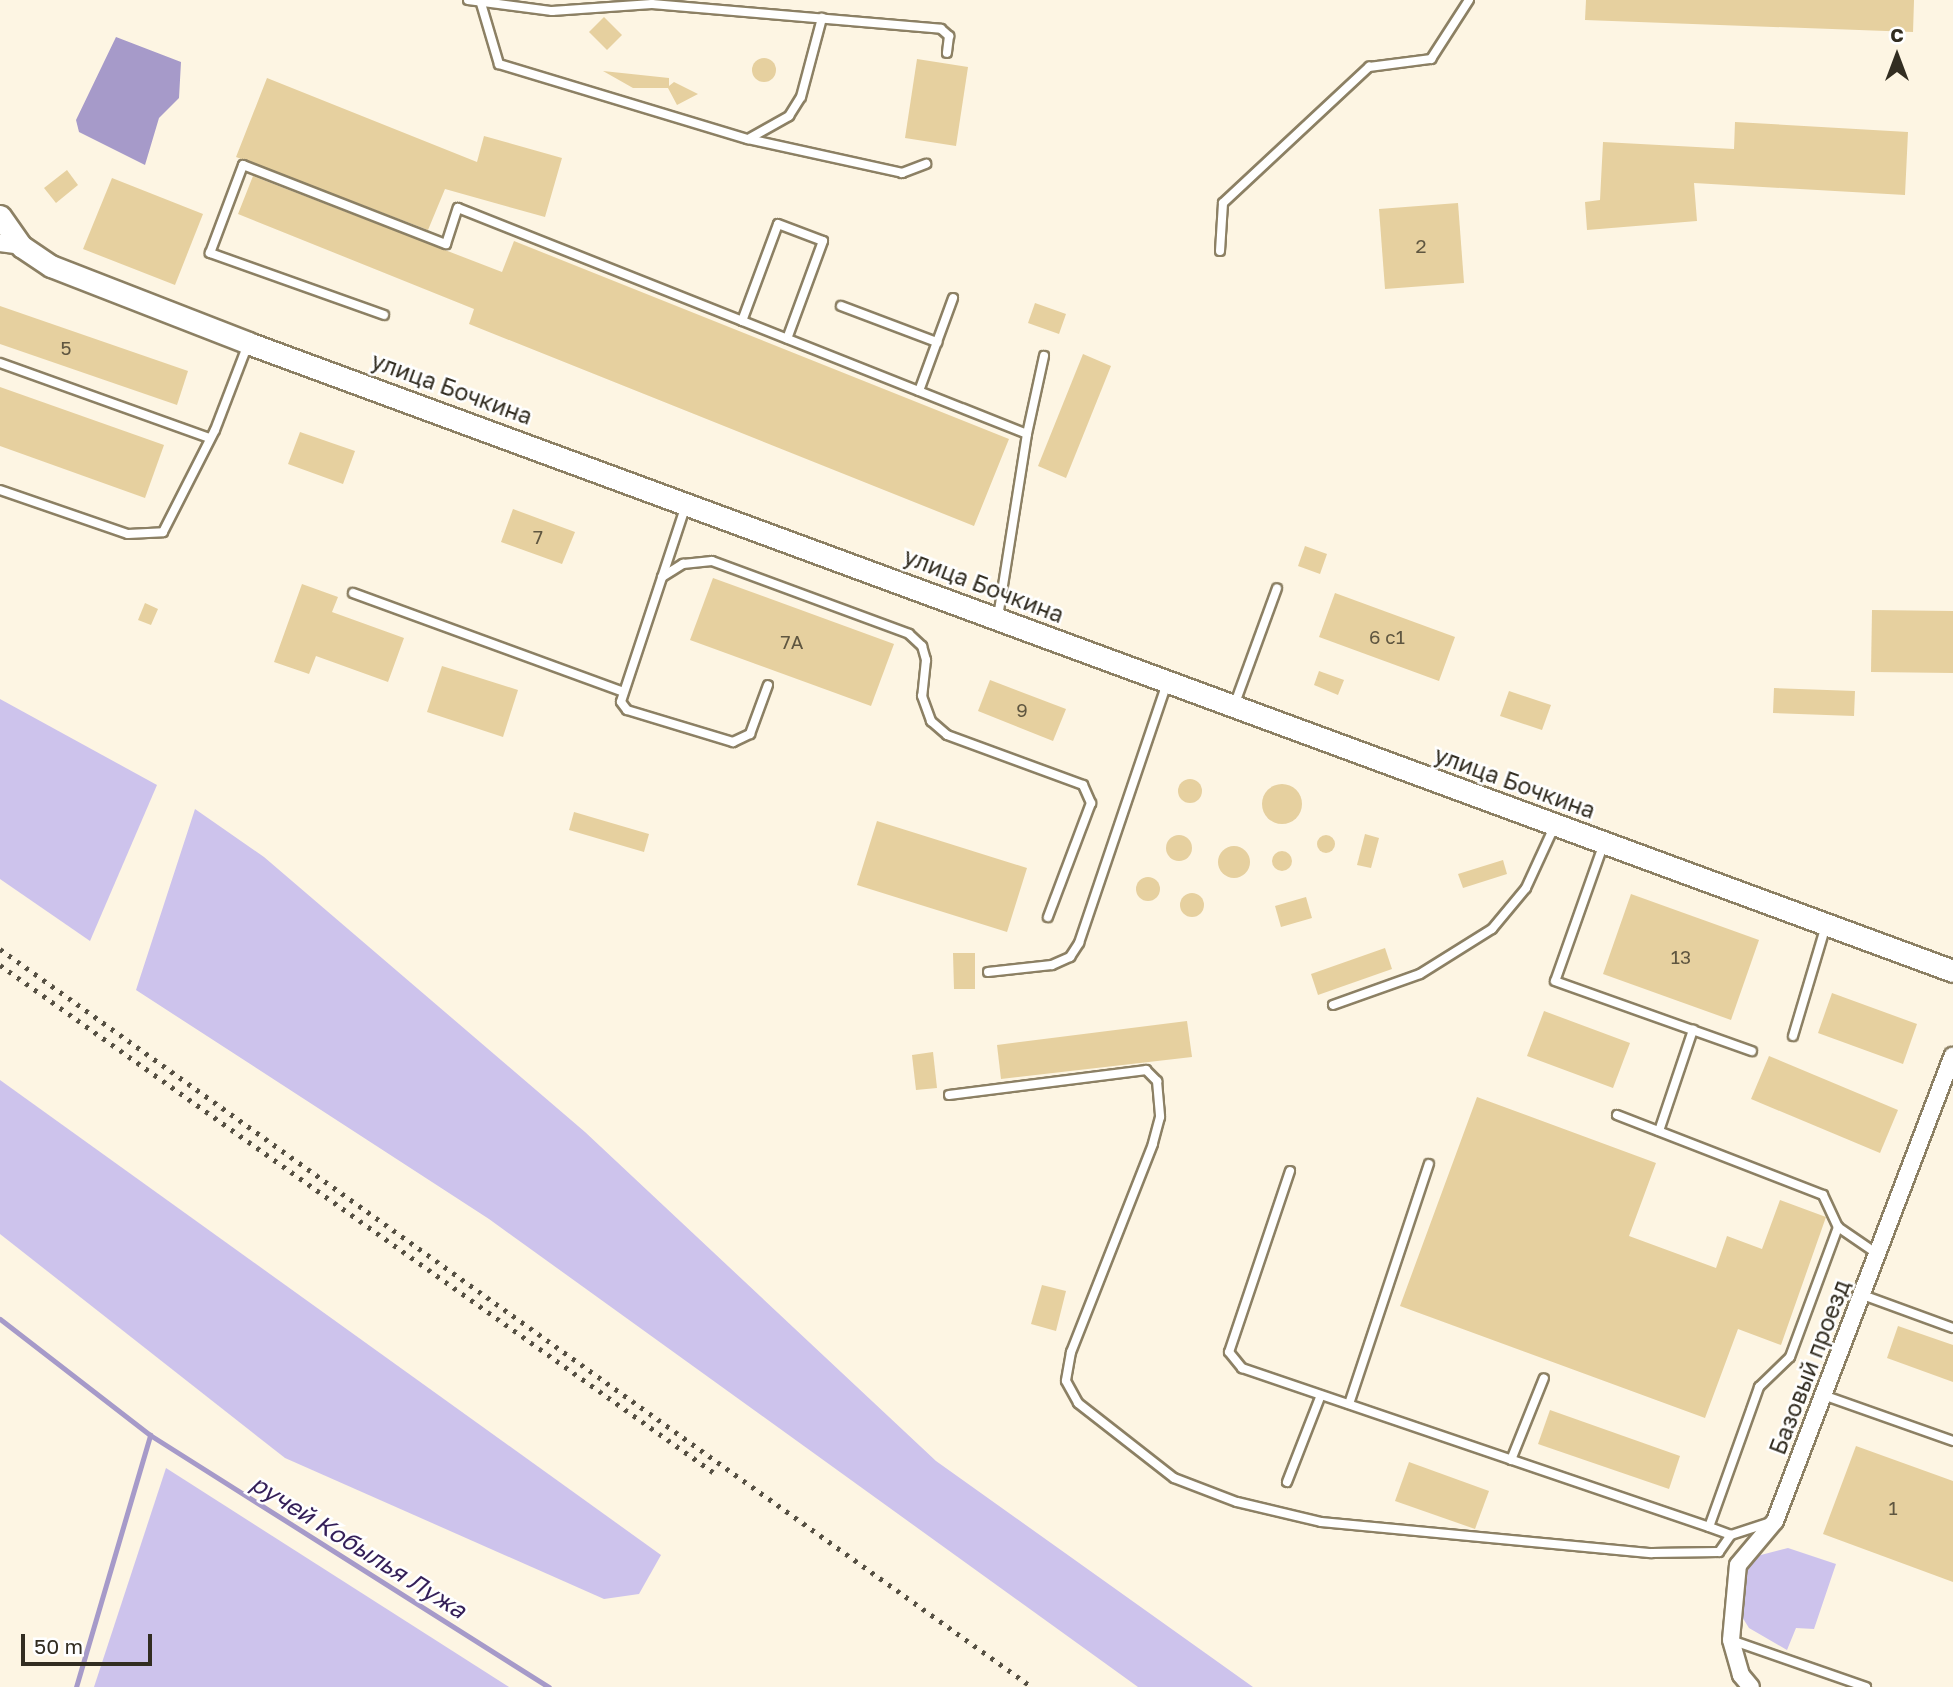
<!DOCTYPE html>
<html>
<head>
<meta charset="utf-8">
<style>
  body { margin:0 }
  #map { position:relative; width:1953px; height:1687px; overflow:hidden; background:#fdf5e3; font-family:"Golos Text",sans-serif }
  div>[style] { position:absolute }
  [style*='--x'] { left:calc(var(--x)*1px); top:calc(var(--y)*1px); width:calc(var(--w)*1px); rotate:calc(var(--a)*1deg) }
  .green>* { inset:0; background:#cdc3ec }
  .water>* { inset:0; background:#a69ac9 }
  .stream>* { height:5px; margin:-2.5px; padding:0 2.5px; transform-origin:2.5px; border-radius:2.5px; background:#a69ac9 }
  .building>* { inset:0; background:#e6d09f }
  .round { border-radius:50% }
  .roads { filter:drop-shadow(2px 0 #8c8064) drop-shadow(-2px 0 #8c8064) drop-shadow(0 2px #8c8064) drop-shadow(0 -2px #8c8064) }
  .service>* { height:8px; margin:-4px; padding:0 4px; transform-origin:4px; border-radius:4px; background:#fff }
  .minor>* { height:16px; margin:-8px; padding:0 8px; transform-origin:8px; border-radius:8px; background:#fff }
  .tertiary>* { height:21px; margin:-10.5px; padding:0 10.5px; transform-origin:10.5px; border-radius:10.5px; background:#fff }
  .rail>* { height:5px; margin-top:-2.5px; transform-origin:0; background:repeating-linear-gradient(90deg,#565043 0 3.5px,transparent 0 10.5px) }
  span { translate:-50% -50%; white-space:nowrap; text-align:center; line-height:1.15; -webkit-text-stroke:5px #fff; paint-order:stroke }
  .number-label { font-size:19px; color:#5f5640 }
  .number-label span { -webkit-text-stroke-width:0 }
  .street-label { font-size:23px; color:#322d21 }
  .water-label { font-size:24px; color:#341f58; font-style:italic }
  .north { position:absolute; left:1862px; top:21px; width:70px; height:70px; -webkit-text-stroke:5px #fff; paint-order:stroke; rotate:0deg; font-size:19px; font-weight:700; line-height:28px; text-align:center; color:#322d21 }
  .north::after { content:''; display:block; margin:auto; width:24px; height:32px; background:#322d21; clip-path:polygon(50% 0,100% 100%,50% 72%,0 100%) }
  .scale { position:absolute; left:21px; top:1634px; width:131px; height:32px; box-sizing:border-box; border:4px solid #322d21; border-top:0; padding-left:9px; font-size:21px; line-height:24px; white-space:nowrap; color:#322d21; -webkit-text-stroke:5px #fff; paint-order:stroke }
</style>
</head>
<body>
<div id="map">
  <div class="green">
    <i style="clip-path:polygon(0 699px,157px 785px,90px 941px,0 879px)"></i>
    <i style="clip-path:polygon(195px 809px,264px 857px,585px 1132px,936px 1461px,1253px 1687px,1138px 1687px,489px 1219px,136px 990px)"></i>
    <i style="clip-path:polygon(0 1080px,661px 1555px,639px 1594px,604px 1599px,285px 1458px,0 1234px)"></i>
    <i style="clip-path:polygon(166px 1468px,509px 1687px,94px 1687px)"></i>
    <i style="clip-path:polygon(1788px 1548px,1836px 1564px,1814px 1629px,1796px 1628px,1787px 1650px,1749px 1628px,1739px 1612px,1745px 1568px,1757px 1556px)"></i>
  </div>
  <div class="water">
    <i style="clip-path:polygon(116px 37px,181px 62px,179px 98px,159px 118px,145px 165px,79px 132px,76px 120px)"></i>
  </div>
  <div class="stream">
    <i style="--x:0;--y:1319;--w:190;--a:37.7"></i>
    <i style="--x:150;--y:1435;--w:472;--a:32.3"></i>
    <i style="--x:76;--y:1687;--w:263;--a:-73.6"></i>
  </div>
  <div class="building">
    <i style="clip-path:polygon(1586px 0,1914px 0,1913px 32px,1585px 20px)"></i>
    <i style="clip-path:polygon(604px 17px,622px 35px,607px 50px,589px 32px)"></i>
    <i class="round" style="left:752px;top:58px;width:24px;height:24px"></i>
    <i style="clip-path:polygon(917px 59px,968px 67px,956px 146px,905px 138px)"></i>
    <i style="clip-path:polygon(603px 71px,669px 78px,669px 86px,674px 82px,698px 94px,677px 105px,668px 88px,633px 88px)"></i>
    <i style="clip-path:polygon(267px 78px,477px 162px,484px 136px,562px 158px,545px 217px,445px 189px,428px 230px,236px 157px)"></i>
    <i style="clip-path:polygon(1735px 122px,1908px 132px,1905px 195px,1694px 183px,1697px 221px,1587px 230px,1585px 202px,1600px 200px,1603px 142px,1734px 149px)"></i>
    <i style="clip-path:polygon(67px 170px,78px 185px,56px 203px,44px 188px)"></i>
    <i style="clip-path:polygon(253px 176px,502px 272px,514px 241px,1009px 439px,974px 526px,469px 324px,474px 309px,238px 214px)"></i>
    <i style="clip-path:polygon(112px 178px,203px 214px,175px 285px,83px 249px)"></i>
    <i style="clip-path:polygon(1458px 203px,1464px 283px,1385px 289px,1379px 209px)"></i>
    <i style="clip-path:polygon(1035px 303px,1066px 314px,1059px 334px,1028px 323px)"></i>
    <i style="clip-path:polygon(0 306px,188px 371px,177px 405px,0 344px)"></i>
    <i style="clip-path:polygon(1083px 354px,1111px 366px,1066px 478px,1038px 466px)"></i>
    <i style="clip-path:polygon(0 387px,164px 445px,145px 498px,0 446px)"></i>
    <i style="clip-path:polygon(300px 432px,355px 451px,343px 484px,288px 464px)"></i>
    <i style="clip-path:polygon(513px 509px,575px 532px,562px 564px,501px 542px)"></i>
    <i style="clip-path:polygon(1305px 546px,1327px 554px,1320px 574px,1298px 566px)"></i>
    <i style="clip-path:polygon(713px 578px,894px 644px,871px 706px,690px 640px)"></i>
    <i style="clip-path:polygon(302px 584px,338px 597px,332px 612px,404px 638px,388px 682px,316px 656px,309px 674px,274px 662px)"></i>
    <i style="clip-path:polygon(1335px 593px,1455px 637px,1439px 681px,1319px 637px)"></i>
    <i style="clip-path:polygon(145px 603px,158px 609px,151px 625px,138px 620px)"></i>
    <i style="clip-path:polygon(1872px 610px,1953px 611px,1953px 673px,1871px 672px)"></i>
    <i style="clip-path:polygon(442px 666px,518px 690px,503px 737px,427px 712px)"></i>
    <i style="clip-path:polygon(1319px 671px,1344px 680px,1338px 695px,1314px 685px)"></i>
    <i style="clip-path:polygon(990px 680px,1066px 709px,1053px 741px,978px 711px)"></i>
    <i style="clip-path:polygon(1774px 688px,1855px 691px,1854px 716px,1773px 713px)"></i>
    <i style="clip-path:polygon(1509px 691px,1551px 705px,1542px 730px,1500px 716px)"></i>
    <i class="round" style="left:1178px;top:779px;width:24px;height:24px"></i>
    <i class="round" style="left:1262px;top:784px;width:40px;height:40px"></i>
    <i style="clip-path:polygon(574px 812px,649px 834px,644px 852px,569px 830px)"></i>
    <i style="clip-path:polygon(877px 821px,1027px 868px,1007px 932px,857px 885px)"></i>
    <i style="clip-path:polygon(1365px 834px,1379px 838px,1371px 868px,1357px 865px)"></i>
    <i class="round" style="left:1317px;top:835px;width:18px;height:18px"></i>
    <i class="round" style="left:1166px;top:835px;width:26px;height:26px"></i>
    <i class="round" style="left:1218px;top:846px;width:32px;height:32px"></i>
    <i class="round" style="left:1272px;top:851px;width:20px;height:20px"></i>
    <i style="clip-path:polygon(1503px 860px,1507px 874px,1463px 888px,1458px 874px)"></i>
    <i class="round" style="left:1136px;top:877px;width:24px;height:24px"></i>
    <i class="round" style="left:1180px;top:893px;width:24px;height:24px"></i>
    <i style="clip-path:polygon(1631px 894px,1759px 940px,1731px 1020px,1603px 974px)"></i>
    <i style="clip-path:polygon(1306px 897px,1312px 918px,1281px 927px,1275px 906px)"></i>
    <i style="clip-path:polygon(1385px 948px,1392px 969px,1318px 995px,1311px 974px)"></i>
    <i style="clip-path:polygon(953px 953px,975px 953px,975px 989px,954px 989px)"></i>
    <i style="clip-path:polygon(1832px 993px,1917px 1024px,1903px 1064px,1818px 1033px)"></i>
    <i style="clip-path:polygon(1544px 1011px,1630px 1043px,1613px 1088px,1527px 1056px)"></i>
    <i style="clip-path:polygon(1187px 1021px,1192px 1057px,1001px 1079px,997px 1045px)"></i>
    <i style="clip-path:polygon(933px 1052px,937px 1088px,916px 1090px,912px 1055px)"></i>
    <i style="clip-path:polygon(1769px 1056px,1898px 1110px,1880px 1153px,1751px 1099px)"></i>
    <i style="clip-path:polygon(1477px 1097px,1656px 1163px,1629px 1236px,1716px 1268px,1727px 1236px,1762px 1249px,1780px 1200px,1826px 1217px,1781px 1345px,1738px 1329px,1705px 1418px,1400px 1306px)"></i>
    <i style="clip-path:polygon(1042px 1285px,1066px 1291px,1056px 1331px,1031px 1324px)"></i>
    <i style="clip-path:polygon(1898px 1326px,1953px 1345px,1953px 1382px,1887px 1358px)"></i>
    <i style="clip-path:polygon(1550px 1410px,1680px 1456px,1669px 1489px,1538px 1444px)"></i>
    <i style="clip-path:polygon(1856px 1446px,1953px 1481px,1953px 1582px,1823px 1534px)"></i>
    <i style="clip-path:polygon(1409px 1462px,1489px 1491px,1475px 1529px,1395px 1501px)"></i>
  </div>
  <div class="roads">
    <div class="service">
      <i style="--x:468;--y:0;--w:85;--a:7.5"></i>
      <i style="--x:552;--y:11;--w:100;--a:-4"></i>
      <i style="--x:652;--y:4;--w:290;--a:4.9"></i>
      <i style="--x:941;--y:29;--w:11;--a:41"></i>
      <i style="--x:949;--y:36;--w:17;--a:97"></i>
      <i style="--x:480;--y:0;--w:67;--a:73.5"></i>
      <i style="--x:499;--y:64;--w:260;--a:16.8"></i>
      <i style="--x:748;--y:139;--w:158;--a:12.4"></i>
      <i style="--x:902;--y:173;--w:26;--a:-21"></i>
      <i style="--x:750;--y:138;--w:45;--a:-29.4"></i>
      <i style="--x:789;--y:116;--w:22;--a:-58"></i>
      <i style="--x:801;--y:97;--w:82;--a:-75.1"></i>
      <i style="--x:1220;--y:251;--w:48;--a:-86.4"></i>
      <i style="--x:1223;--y:203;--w:200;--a:-43"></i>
      <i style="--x:1369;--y:67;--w:63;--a:-7.4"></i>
      <i style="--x:1431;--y:59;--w:70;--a:-57.2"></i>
      <i style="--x:841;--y:306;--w:103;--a:20.6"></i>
      <i style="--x:384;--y:315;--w:185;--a:-160.4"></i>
      <i style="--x:210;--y:253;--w:94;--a:-69.4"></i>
      <i style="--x:243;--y:165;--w:218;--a:21.3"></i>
      <i style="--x:446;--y:244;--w:38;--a:-72"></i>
      <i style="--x:458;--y:208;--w:612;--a:21.66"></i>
      <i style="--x:1027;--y:434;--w:186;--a:99"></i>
      <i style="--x:742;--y:321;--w:103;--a:-69.6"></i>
      <i style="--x:778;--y:224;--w:48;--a:20.7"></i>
      <i style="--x:823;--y:241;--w:104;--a:110.2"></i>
      <i style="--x:0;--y:363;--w:222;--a:19.7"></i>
      <i style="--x:919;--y:391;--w:99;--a:-69.9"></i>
      <i style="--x:1027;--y:434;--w:80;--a:-77.7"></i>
      <i style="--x:0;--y:490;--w:135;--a:19"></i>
      <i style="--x:128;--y:534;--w:35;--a:-3"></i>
      <i style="--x:163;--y:532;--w:114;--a:-63"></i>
      <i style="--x:215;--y:430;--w:92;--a:-69"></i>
      <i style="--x:686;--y:505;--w:207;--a:108.3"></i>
      <i style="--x:621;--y:702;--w:10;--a:53"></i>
      <i style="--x:627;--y:710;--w:111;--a:16.8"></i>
      <i style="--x:733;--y:742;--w:19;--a:-25"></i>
      <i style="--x:750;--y:734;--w:52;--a:-69.8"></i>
      <i style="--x:662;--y:577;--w:25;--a:-32"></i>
      <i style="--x:683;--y:564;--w:29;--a:-6"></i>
      <i style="--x:712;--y:561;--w:210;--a:20.3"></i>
      <i style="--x:909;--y:634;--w:18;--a:43"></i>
      <i style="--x:922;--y:646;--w:15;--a:74"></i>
      <i style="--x:926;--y:660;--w:36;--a:96"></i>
      <i style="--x:922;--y:696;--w:27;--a:70"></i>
      <i style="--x:931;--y:721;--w:21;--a:41"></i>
      <i style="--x:947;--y:735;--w:145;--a:20.2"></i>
      <i style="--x:1083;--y:785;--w:20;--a:66"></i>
      <i style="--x:1091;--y:803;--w:122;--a:110.7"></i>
      <i style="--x:353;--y:593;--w:285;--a:20.1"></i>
      <i style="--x:1235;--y:703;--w:122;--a:-69.9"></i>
      <i style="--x:1604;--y:843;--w:146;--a:109.5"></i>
      <i style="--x:1555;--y:981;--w:209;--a:19.6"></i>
      <i style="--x:988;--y:972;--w:64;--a:-6.2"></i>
      <i style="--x:1052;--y:965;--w:20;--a:-24"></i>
      <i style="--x:1070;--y:957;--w:17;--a:-57"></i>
      <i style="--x:1079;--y:943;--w:274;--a:-71.3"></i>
      <i style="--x:1333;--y:1005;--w:92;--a:-19.6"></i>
      <i style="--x:1420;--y:974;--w:85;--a:-32"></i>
      <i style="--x:1492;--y:929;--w:53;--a:-50.3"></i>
      <i style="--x:1526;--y:888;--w:67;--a:-65.3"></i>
      <i style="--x:1793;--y:1036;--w:116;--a:-73.4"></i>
      <i style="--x:949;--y:1095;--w:199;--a:-7.2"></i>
      <i style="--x:1146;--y:1070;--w:16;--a:45"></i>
      <i style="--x:1157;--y:1081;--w:36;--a:85"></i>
      <i style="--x:1160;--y:1117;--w:28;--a:105"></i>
      <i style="--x:1153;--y:1144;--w:224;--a:111.5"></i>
      <i style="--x:1071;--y:1352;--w:29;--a:100"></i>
      <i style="--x:1066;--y:1381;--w:25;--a:61"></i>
      <i style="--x:1078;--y:1403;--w:122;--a:38"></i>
      <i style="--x:1174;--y:1478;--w:67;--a:20.9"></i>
      <i style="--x:1237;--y:1502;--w:86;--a:13.4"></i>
      <i style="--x:1321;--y:1522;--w:332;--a:5.4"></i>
      <i style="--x:1652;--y:1553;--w:67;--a:-0.9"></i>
      <i style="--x:1719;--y:1552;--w:21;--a:-55"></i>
      <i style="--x:1731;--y:1535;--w:40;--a:-18"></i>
      <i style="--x:1617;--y:1115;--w:221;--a:21.2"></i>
      <i style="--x:1823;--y:1195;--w:35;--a:65"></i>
      <i style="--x:1659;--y:1131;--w:107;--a:-71.4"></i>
      <i style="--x:1290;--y:1171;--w:191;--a:108.6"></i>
      <i style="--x:1229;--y:1352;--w:21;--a:51"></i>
      <i style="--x:1242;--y:1368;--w:493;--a:18.8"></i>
      <i style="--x:1860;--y:1294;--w:99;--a:20.1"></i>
      <i style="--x:1823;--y:1395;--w:138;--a:19.5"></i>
      <i style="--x:1349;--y:1404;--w:253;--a:-71.6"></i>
      <i style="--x:1511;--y:1460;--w:88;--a:-68.1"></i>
      <i style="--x:1287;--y:1482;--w:93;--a:-68.7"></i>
      <i style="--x:1731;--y:1535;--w:23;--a:-160"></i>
      <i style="--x:1709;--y:1527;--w:149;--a:-70.3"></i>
      <i style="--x:1759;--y:1387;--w:43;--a:-44.1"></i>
      <i style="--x:1790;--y:1357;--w:139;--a:-69.7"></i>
      <i style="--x:1838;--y:1227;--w:46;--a:34.4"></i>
      <i style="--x:1731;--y:1640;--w:143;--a:19.2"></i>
    </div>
    <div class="minor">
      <i style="--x:0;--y:243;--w:21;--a:8"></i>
      <i style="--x:1751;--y:1687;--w:16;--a:-130"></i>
      <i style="--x:1741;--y:1675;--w:36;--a:-106"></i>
      <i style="--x:1731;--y:1640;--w:75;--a:-84.7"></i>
      <i style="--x:1738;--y:1565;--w:57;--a:-49.9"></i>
      <i style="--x:1775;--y:1521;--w:498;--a:-69.1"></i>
    </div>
    <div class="tertiary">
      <i style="--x:0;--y:216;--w:37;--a:55"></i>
      <i style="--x:21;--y:246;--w:36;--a:34"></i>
      <i style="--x:51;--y:266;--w:212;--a:21.3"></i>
      <i style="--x:248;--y:343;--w:1817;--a:20.22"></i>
    </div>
  </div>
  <div class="rail">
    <i style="--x:0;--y:949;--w:1269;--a:35.57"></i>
    <i style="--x:0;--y:965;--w:875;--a:35.42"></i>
  </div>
  <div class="number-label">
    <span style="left:1421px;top:246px">2</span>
    <span style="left:66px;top:348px">5</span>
    <span style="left:538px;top:537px">7</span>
    <span style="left:1387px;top:637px">6 с1</span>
    <span style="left:792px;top:642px">7А</span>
    <span style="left:1022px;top:710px">9</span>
    <span style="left:1681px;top:957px">13</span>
    <span style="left:1893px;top:1508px">1</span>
  </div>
  <div class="street-label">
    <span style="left:452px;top:388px;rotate:20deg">улица Бочкина</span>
    <span style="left:984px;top:585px;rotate:21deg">улица Бочкина</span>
    <span style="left:1515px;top:782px;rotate:20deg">улица Бочкина</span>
    <span style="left:1809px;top:1367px;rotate:-69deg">Базовый проезд</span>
  </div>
  <div class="water-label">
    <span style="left:359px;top:1546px;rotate:32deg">ручей Кобылья Лужа</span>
  </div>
  <div class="north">С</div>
  <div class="scale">50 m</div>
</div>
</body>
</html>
